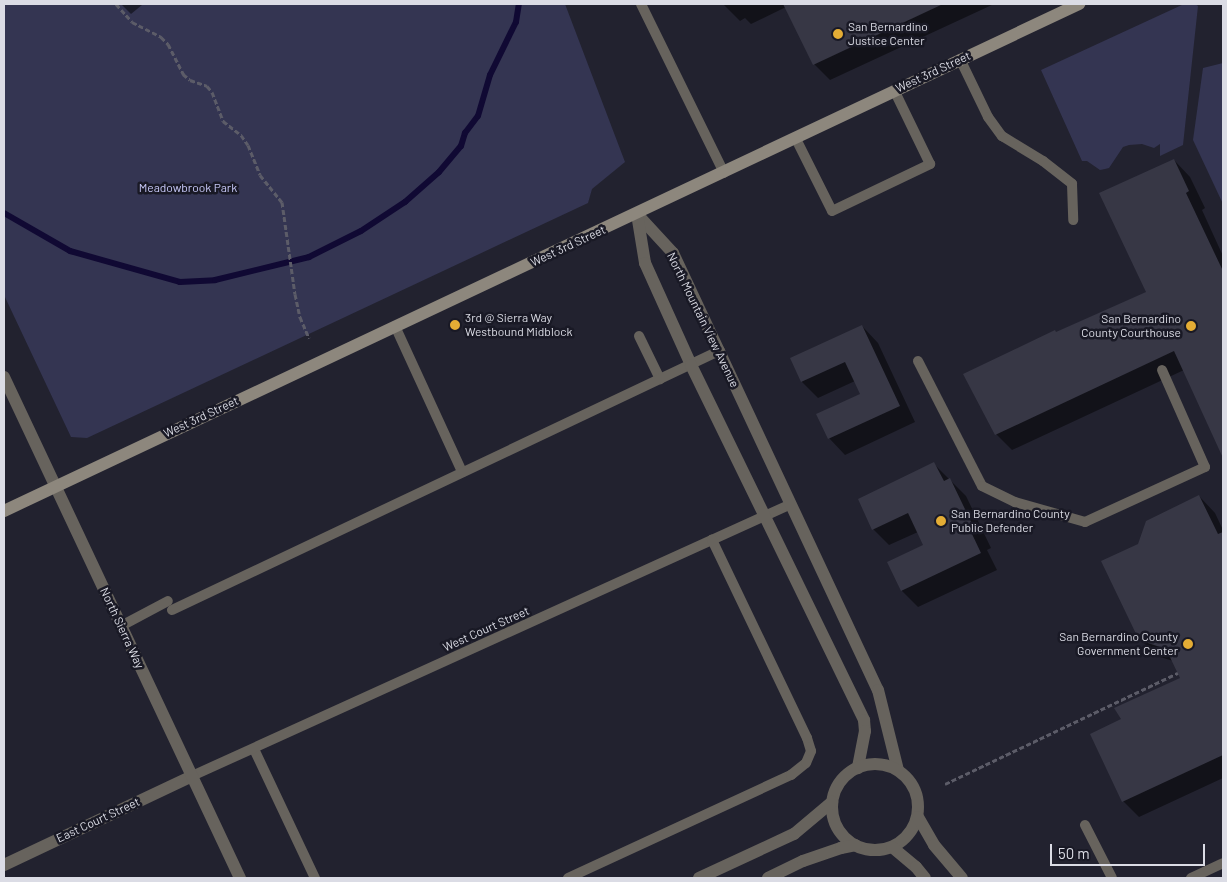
<!DOCTYPE html>
<html>
<head>
<meta charset="utf-8">
<style>
  body { margin:0 }
  #map { position:relative; width:1227px; height:882px; overflow:hidden; background:#22222f; font-family:Barlow,sans-serif }
  div>[style] { position:absolute }
  [style*='--x'] { left:calc(var(--x)*1px); top:calc(var(--y)*1px); width:calc(var(--w)*1px); rotate:calc(var(--a)*1deg) }
  .green>* { inset:0; background:#343552 }
  .shadow>* { inset:0; background:#0007 }
  .stream>* { height:6px; margin:-3px; padding:0 3px; transform-origin:3px; border-radius:3px; background:#100933 }
  .building>* { inset:0; background:#373745 }
  .path>* { height:3px; margin-top:-1.5px; transform-origin:0; background:repeating-linear-gradient(90deg,#5c5c68 0 5px,transparent 0 7.5px) }
  .service>* { height:10px; margin:-5px; padding:0 5px; transform-origin:5px; border-radius:5px; background:#67635d }
  .minor>* { height:12px; margin:-6px; padding:0 6px; transform-origin:6px; border-radius:6px; background:#67635d }
  .tertiary>* { height:12px; margin:-6px; padding:0 6px; transform-origin:6px; border-radius:6px; background:#67635d }
  .tertiary>.ring { margin:-6px; padding:0; box-sizing:content-box; background:none; border:12px solid #67635d; border-radius:50% }
  .secondary>* { height:12px; margin:-6px; padding:0 6px; transform-origin:6px; border-radius:6px; background:#8d877d }
  .dots>* { width:14px; height:14px; translate:-50% -50%; box-sizing:border-box; border:2px solid #191925; border-radius:50% }
  span { translate:-50% -50%; white-space:nowrap; text-align:center; line-height:1.15; -webkit-text-stroke:5px #191925; paint-order:stroke }
  .poi-label { font-size:12px; color:#dbdce5 }
  .left { translate:0 -50%; text-align:left }
  .right { translate:-100% -50%; text-align:right }
  .street-label { font-size:12px; color:#dbdce5 }
  .park-label { font-size:12px; color:#c8c9f8 }
  .frame { position:absolute; inset:0; border:5px solid #dbdce5; pointer-events:none }
  .scale { position:absolute; left:1050px; top:844px; width:155px; height:22px; box-sizing:border-box; border:2px solid #dbdce5; border-top:0; padding-left:6px; font-size:15px; line-height:18px; white-space:nowrap; color:#dbdce5; -webkit-text-stroke:4px #191925; paint-order:stroke }
</style>
</head>
<body>
<div id="map">
  <div class="green">
    <i style="clip-path:polygon(4px 4px,565px 4px,625px 162px,592px 189px,588px 203px,87px 438px,71px 437px,4px 295px)"></i>
    <i style="clip-path:polygon(1184px 4px,1195px 4px,1198px 6px,1183px 145px,1160px 156px,1160px 144px,1154px 148px,1142px 144px,1129px 145px,1123px 147px,1109px 168px,1105px 169px,1100px 170px,1087px 161px,1082px 161px,1041px 70px)"></i>
    <i style="clip-path:polygon(1223px 63px,1223px 204px,1193px 140px,1203px 68px)"></i>
  </div>
  <div class="shadow">
    <i style="clip-path:polygon(121px 4px,141px 4px,142px 5px,131px 14px)"></i>
    <i style="clip-path:polygon(723px 4px,994px 4px,830px 80px,814px 64px,786px 7px,751px 24px,745px 18px,740px 21px)"></i>
    <i style="clip-path:polygon(1174px 160px,1190px 177px,1205px 208px,1202px 210px,1223px 256px,1223px 451px,1184px 370px,1012px 450px,996px 434px,1056px 333px,1148px 292px)"></i>
    <i style="clip-path:polygon(862px 326px,878px 343px,915px 422px,845px 455px,829px 438px,862px 395px,855px 381px,818px 398px,802px 382px,791px 359px)"></i>
    <i style="clip-path:polygon(934px 464px,966px 496px,991px 548px,987px 550px,997px 570px,918px 607px,902px 591px,889px 562px,925px 546px,918px 532px,889px 545px,873px 529px)"></i>
    <i style="clip-path:polygon(1199px 496px,1215px 513px,1223px 530px,1223px 778px,1139px 817px,1123px 801px,1122px 720px,1182px 679px,1173px 661px,1157px 656px,1140px 639px,1139px 545px)"></i>
  </div>
  <div class="stream">
    <i style="--x:4;--y:213;--w:76;--a:29.9"></i>
    <i style="--x:70;--y:251;--w:114;--a:15.7"></i>
    <i style="--x:180;--y:282;--w:35;--a:-3"></i>
    <i style="--x:215;--y:280;--w:97;--a:-13.7"></i>
    <i style="--x:309;--y:257;--w:58;--a:-26.6"></i>
    <i style="--x:361;--y:231;--w:53;--a:-33.4"></i>
    <i style="--x:405;--y:202;--w:45;--a:-41.4"></i>
    <i style="--x:439;--y:172;--w:34;--a:-50"></i>
    <i style="--x:461;--y:146;--w:14;--a:-73"></i>
    <i style="--x:465;--y:133;--w:21;--a:-53"></i>
    <i style="--x:478;--y:116;--w:43;--a:-73.7"></i>
    <i style="--x:490;--y:75;--w:59;--a:-63.9"></i>
    <i style="--x:516;--y:22;--w:18;--a:-81"></i>
  </div>
  <div class="building">
    <i style="clip-path:polygon(783px 4px,943px 4px,813px 65px)"></i>
    <i style="clip-path:polygon(1174px 159px,1189px 191px,1186px 193px,1223px 271px,1223px 458px,1174px 351px,995px 435px,963px 374px,1055px 330px,1056px 332px,1146px 292px,1099px 193px)"></i>
    <i style="clip-path:polygon(862px 325px,900px 406px,828px 439px,816px 414px,860px 394px,845px 362px,801px 382px,790px 358px)"></i>
    <i style="clip-path:polygon(934px 462px,944px 481px,950px 478px,976px 532px,972px 534px,981px 553px,901px 591px,887px 562px,923px 545px,908px 513px,872px 530px,858px 499px)"></i>
    <i style="clip-path:polygon(1199px 495px,1218px 534px,1223px 532px,1223px 755px,1122px 802px,1090px 734px,1121px 719px,1114px 708px,1180px 678px,1166px 649px,1139px 640px,1101px 561px,1138px 544px,1146px 521px)"></i>
  </div>
  <div class="path">
    <i style="--x:116;--y:4;--w:24;--a:48"></i>
    <i style="--x:132;--y:22;--w:33;--a:27"></i>
    <i style="--x:161;--y:37;--w:10;--a:45"></i>
    <i style="--x:168;--y:44;--w:34;--a:63"></i>
    <i style="--x:183;--y:74;--w:9;--a:41"></i>
    <i style="--x:190;--y:80;--w:18;--a:19"></i>
    <i style="--x:207;--y:86;--w:8;--a:50"></i>
    <i style="--x:212;--y:92;--w:31;--a:69"></i>
    <i style="--x:223;--y:121;--w:23;--a:38"></i>
    <i style="--x:241;--y:135;--w:12;--a:55"></i>
    <i style="--x:248;--y:145;--w:32;--a:68"></i>
    <i style="--x:260;--y:175;--w:35;--a:51"></i>
    <i style="--x:282;--y:202;--w:93;--a:82"></i>
    <i style="--x:295;--y:294;--w:24;--a:78"></i>
    <i style="--x:300;--y:317;--w:23;--a:67"></i>
    <i style="--x:945;--y:784;--w:258;--a:-25.5"></i>
  </div>
  <div class="service">
    <i style="--x:641;--y:4;--w:188;--a:63.8"></i>
    <i style="--x:960;--y:59;--w:64;--a:64.2"></i>
    <i style="--x:988;--y:117;--w:24;--a:54"></i>
    <i style="--x:1002;--y:136;--w:48;--a:31.4"></i>
    <i style="--x:1043;--y:161;--w:37;--a:38"></i>
    <i style="--x:1072;--y:184;--w:36;--a:88"></i>
    <i style="--x:796;--y:139;--w:80;--a:63.4"></i>
    <i style="--x:832;--y:211;--w:109;--a:-25.6"></i>
    <i style="--x:930;--y:164;--w:82;--a:-115.9"></i>
    <i style="--x:395;--y:326;--w:161;--a:65.3"></i>
    <i style="--x:639;--y:336;--w:48;--a:64"></i>
    <i style="--x:918;--y:361;--w:140;--a:62.9"></i>
    <i style="--x:982;--y:486;--w:37;--a:26"></i>
    <i style="--x:1015;--y:502;--w:73;--a:15.9"></i>
    <i style="--x:1085;--y:522;--w:132;--a:-24.6"></i>
    <i style="--x:1205;--y:467;--w:106;--a:-113.9"></i>
    <i style="--x:172;--y:610;--w:605;--a:-25.34"></i>
    <i style="--x:121;--y:626;--w:53;--a:-28"></i>
    <i style="--x:254;--y:749;--w:143;--a:64.7"></i>
    <i style="--x:192;--y:776;--w:658;--a:-24.42"></i>
    <i style="--x:1085;--y:825;--w:59;--a:63"></i>
    <i style="--x:568;--y:878;--w:246;--a:-24.8"></i>
    <i style="--x:791;--y:775;--w:19;--a:-39"></i>
    <i style="--x:806;--y:763;--w:13;--a:-67"></i>
    <i style="--x:811;--y:751;--w:14;--a:-107"></i>
    <i style="--x:807;--y:738;--w:220;--a:-115.6"></i>
    <i style="--x:1191;--y:878;--w:35;--a:-25"></i>
  </div>
  <div class="minor">
    <i style="--x:4;--y:865;--w:208;--a:-25.3"></i>
  </div>
  <div class="tertiary">
    <i style="--x:637;--y:214;--w:53;--a:47.3"></i>
    <i style="--x:673;--y:253;--w:108;--a:64.9"></i>
    <i style="--x:719;--y:351;--w:374;--a:64.9"></i>
    <i style="--x:878;--y:690;--w:82;--a:76"></i>
    <i style="--x:637;--y:214;--w:50;--a:80.7"></i>
    <i style="--x:645;--y:263;--w:112;--a:65.7"></i>
    <i style="--x:691;--y:365;--w:395;--a:64"></i>
    <i style="--x:864;--y:720;--w:11;--a:85"></i>
    <i style="--x:865;--y:731;--w:38;--a:101"></i>
    <i style="--x:4;--y:377;--w:554;--a:64.78"></i>
    <i class="ring" style="left:832px;top:764px;width:74px;height:74px"></i>
    <i style="--x:918;--y:817;--w:32;--a:60"></i>
    <i style="--x:934;--y:845;--w:43;--a:49.7"></i>
    <i style="--x:892;--y:847;--w:31;--a:40"></i>
    <i style="--x:916;--y:867;--w:14;--a:51"></i>
    <i style="--x:699;--y:878;--w:105;--a:-24.9"></i>
    <i style="--x:794;--y:834;--w:50;--a:-40.1"></i>
    <i style="--x:768;--y:878;--w:39;--a:-26"></i>
    <i style="--x:803;--y:861;--w:40;--a:-18.9"></i>
    <i style="--x:841;--y:848;--w:15;--a:-11"></i>
  </div>
  <div class="secondary">
    <i style="--x:4;--y:511;--w:1189;--a:-25.25"></i>
  </div>
  <div class="dots">
    <i style="left:838px;top:34px;background:#e4ad35"></i>
    <i style="left:455px;top:325px;background:#e4ad35"></i>
    <i style="left:1191px;top:326px;background:#e4ad35"></i>
    <i style="left:941px;top:521px;background:#e4ad35"></i>
    <i style="left:1188px;top:644px;background:#e4ad35"></i>
  </div>
  <div class="poi-label">
    <span class="left" style="left:848px;top:34px">San Bernardino<br>Justice Center</span>
    <span class="left" style="left:465px;top:325px">3rd @ Sierra Way<br>Westbound Midblock</span>
    <span class="right" style="left:1181px;top:326px">San Bernardino<br>County Courthouse</span>
    <span class="left" style="left:951px;top:521px">San Bernardino County<br>Public Defender</span>
    <span class="right" style="left:1178px;top:644px">San Bernardino County<br>Government Center</span>
  </div>
  <div class="street-label">
    <span style="left:933px;top:72px;rotate:-25deg">West 3rd Street</span>
    <span style="left:568px;top:246px;rotate:-25deg">West 3rd Street</span>
    <span style="left:703px;top:320px;rotate:64deg">North Mountain View Avenue</span>
    <span style="left:201px;top:417px;rotate:-25deg">West 3rd Street</span>
    <span style="left:122px;top:628px;rotate:65deg">North Sierra Way</span>
    <span style="left:486px;top:629px;rotate:-24deg">West Court Street</span>
    <span style="left:98px;top:820px;rotate:-25deg">East Court Street</span>
  </div>
  <div class="park-label">
    <span style="left:188px;top:188px">Meadowbrook Park</span>
  </div>
  <div class="frame"></div>
  <div class="scale">50 m</div>
</div>
</body>
</html>
